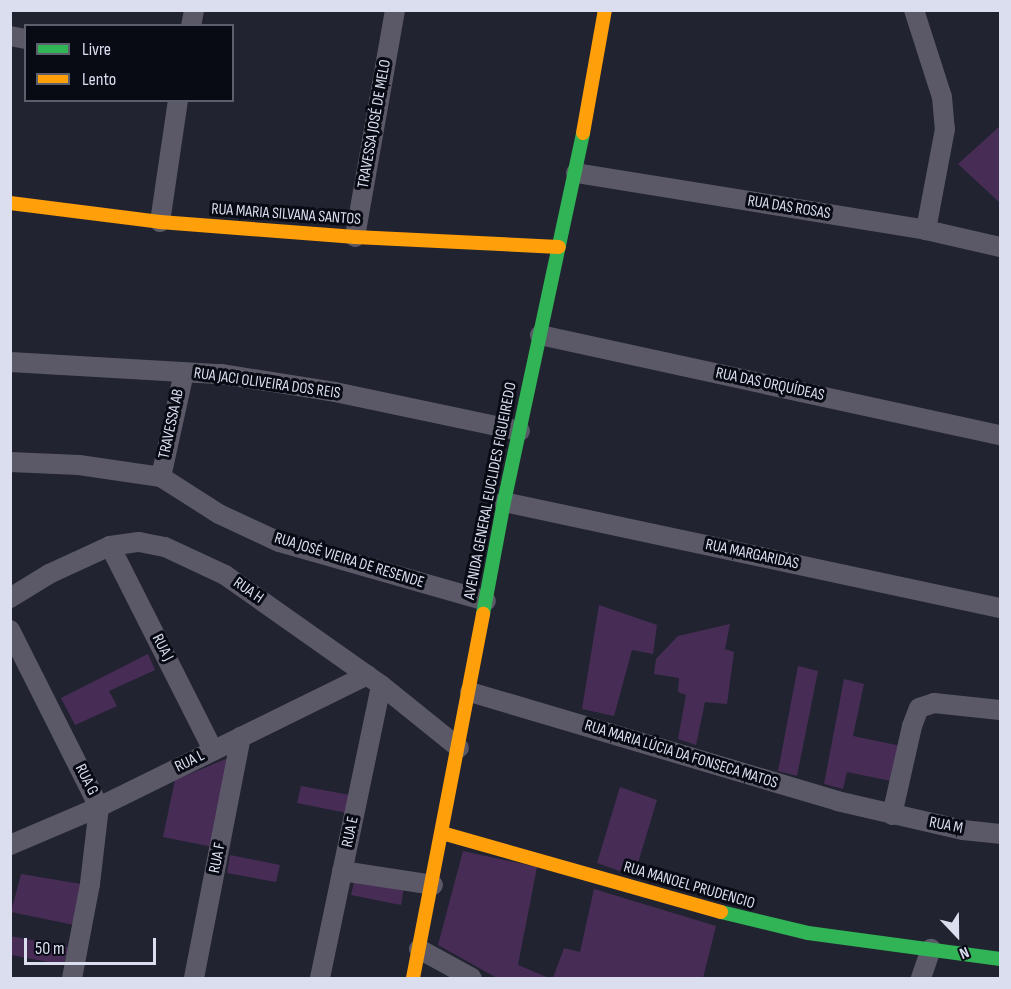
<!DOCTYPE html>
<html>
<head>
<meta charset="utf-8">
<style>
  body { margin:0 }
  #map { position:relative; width:1011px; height:989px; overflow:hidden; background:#212331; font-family:"Sofia Sans Condensed",sans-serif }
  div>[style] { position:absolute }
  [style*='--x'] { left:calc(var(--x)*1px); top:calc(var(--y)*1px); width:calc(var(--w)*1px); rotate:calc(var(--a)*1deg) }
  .green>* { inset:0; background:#472d56 }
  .street>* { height:20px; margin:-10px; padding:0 10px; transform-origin:10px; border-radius:10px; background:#5b5968 }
  .fast>* { height:14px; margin:-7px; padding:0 7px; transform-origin:7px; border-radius:7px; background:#30b455 }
  .slow>* { height:14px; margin:-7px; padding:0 7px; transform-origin:7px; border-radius:7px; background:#ff9f0a }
  span { translate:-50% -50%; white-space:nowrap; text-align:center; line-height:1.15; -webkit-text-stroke:6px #080a14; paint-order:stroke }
  .street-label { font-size:16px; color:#dadeef }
  .frame { position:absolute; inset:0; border:12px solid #dadeef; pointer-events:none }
  .legend { position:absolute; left:24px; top:24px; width:210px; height:78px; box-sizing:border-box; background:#080a14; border:2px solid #5c5f6c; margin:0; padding:8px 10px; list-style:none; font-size:18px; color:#dadeef }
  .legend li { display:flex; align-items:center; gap:12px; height:30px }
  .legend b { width:30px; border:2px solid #5c5f6c }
  .north { position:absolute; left:927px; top:905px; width:60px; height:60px; -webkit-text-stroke:4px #080a14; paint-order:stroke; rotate:158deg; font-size:16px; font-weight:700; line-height:24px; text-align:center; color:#dadeef }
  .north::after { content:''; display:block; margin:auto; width:21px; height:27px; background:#dadeef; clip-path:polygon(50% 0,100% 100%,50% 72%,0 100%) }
  .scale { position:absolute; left:24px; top:938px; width:132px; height:27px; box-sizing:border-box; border:3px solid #dadeef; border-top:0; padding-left:8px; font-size:18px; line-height:21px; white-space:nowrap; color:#dadeef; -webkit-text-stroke:4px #080a14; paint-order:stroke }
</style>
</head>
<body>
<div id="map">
  <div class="green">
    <i style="clip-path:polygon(1000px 126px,1000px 203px,958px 164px)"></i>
    <i style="clip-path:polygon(599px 605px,657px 625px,653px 654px,632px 650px,614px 716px,582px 709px)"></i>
    <i style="clip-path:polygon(730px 624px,725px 649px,734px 652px,727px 704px,705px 702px,696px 745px,678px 739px,686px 695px,678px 692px,679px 678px,654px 674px,656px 659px,678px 636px)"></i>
    <i style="clip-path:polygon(148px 654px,155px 670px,109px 691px,117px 706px,75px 725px,61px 698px)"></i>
    <i style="clip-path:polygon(798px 666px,818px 671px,797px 776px,778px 771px)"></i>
    <i style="clip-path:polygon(844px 679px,864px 684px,853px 736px,901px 746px,891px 781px,847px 772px,843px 789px,824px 784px)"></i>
    <i style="clip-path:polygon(233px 756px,213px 847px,163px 837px,175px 780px)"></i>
    <i style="clip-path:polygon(301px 786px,350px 795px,347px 813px,297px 803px)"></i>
    <i style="clip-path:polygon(620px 787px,657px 800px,634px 876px,597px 863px)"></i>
    <i style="clip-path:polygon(463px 851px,537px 867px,518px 965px,549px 978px,497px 978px,438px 945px)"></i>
    <i style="clip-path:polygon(230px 855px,280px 865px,276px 882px,227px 873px)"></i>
    <i style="clip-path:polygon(21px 874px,81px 884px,74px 925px,11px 912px)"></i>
    <i style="clip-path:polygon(355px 878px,404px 887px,401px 905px,351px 895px)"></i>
    <i style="clip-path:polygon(594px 889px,716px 926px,703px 978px,553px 978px,564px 948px,580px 952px)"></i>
    <i style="clip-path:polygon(10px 936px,68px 947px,64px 965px,11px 955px)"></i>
  </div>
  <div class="street">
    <i style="--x:914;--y:10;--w:91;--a:72.2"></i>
    <i style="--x:942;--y:97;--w:32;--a:85"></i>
    <i style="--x:945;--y:129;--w:103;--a:100.7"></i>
    <i style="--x:191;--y:26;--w:16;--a:-79"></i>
    <i style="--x:10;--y:36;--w:16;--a:11"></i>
    <i style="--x:576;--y:173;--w:355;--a:9.2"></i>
    <i style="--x:926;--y:230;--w:76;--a:12.9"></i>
    <i style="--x:160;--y:222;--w:123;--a:-81.6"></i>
    <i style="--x:355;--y:237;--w:230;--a:-80"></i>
    <i style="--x:540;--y:335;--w:471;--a:12.3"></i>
    <i style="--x:10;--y:362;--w:211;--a:3.3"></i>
    <i style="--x:221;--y:374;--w:115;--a:9"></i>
    <i style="--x:335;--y:392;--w:189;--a:11.9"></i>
    <i style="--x:10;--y:462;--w:69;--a:2.5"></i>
    <i style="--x:79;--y:465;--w:83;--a:8.3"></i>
    <i style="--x:161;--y:477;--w:69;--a:32.5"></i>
    <i style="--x:219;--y:514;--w:66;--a:25"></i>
    <i style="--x:279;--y:542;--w:215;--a:15.9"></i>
    <i style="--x:161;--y:477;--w:107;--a:-77.6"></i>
    <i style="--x:504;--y:502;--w:507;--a:12.06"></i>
    <i style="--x:110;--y:546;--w:229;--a:63.2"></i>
    <i style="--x:10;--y:598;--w:46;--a:-31.6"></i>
    <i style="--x:49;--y:574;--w:67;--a:-24.7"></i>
    <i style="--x:110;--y:546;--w:29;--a:-8"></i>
    <i style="--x:139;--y:542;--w:26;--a:11"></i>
    <i style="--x:165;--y:547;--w:66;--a:25"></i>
    <i style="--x:225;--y:575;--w:191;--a:35.2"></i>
    <i style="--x:381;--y:685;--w:100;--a:38.9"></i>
    <i style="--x:10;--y:630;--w:198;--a:63.3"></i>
    <i style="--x:99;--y:807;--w:78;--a:96.7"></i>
    <i style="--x:90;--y:884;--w:96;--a:100.8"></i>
    <i style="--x:470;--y:692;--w:383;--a:16.5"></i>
    <i style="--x:837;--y:801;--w:129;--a:13"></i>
    <i style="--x:963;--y:830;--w:37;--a:6"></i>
    <i style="--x:892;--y:815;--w:91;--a:-77.3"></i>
    <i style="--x:912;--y:726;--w:19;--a:-69"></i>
    <i style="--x:919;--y:708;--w:16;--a:-18"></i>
    <i style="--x:934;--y:703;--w:66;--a:6.1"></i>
    <i style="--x:10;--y:845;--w:97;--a:-23.1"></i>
    <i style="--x:99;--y:807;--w:299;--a:-26.2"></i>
    <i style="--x:342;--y:871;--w:92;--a:8.7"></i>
    <i style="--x:419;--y:949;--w:60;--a:28.7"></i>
    <i style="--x:194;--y:978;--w:246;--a:-79"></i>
    <i style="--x:320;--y:978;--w:299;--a:-78.2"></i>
    <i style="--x:921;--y:978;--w:31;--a:-71"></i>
  </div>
  <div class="fast">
    <i style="--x:483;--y:614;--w:114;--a:-79.4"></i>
    <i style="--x:504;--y:502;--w:377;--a:-77.9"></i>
    <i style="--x:721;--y:912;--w:89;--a:13.6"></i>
    <i style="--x:808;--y:933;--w:194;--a:7.7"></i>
  </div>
  <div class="slow">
    <i style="--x:583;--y:133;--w:125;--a:-79.9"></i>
    <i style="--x:10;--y:203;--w:151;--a:7.2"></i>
    <i style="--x:160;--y:222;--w:196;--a:4.4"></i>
    <i style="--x:355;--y:237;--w:204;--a:2.8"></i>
    <i style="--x:442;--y:833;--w:290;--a:15.8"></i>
    <i style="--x:413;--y:978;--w:371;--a:-79.1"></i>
  </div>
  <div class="street-label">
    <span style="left:375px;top:124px;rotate:-80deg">TRAVESSA JOSÉ DE MELO</span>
    <span style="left:789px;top:208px;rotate:9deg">RUA DAS ROSAS</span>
    <span style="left:286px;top:215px;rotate:4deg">RUA MARIA SILVANA SANTOS</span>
    <span style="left:267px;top:384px;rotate:8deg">RUA JACI OLIVEIRA DOS REIS</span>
    <span style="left:770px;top:385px;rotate:12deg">RUA DAS ORQUÍDEAS</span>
    <span style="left:172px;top:424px;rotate:-78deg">TRAVESSA AB</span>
    <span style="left:491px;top:491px;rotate:-79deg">AVENIDA GENERAL EUCLIDES FIGUEIREDO</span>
    <span style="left:752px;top:555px;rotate:12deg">RUA MARGARIDAS</span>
    <span style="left:349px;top:561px;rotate:17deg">RUA JOSÉ VIEIRA DE RESENDE</span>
    <span style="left:248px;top:591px;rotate:35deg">RUA H</span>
    <span style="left:162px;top:648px;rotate:63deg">RUA J</span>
    <span style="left:681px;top:755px;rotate:17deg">RUA MARIA LÚCIA DA FONSECA MATOS</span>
    <span style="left:190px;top:762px;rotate:-26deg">RUA L</span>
    <span style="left:86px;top:780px;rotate:63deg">RUA G</span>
    <span style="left:946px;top:826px;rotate:11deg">RUA M</span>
    <span style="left:351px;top:832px;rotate:-78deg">RUA E</span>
    <span style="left:218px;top:858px;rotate:-79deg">RUA F</span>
    <span style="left:689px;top:886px;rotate:16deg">RUA MANOEL PRUDENCIO</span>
  </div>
  <div class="frame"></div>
  <ul class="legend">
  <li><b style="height:8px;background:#30b455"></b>Livre</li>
  <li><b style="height:8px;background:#ff9f0a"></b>Lento</li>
  </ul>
  <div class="north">N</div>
  <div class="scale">50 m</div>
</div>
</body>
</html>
